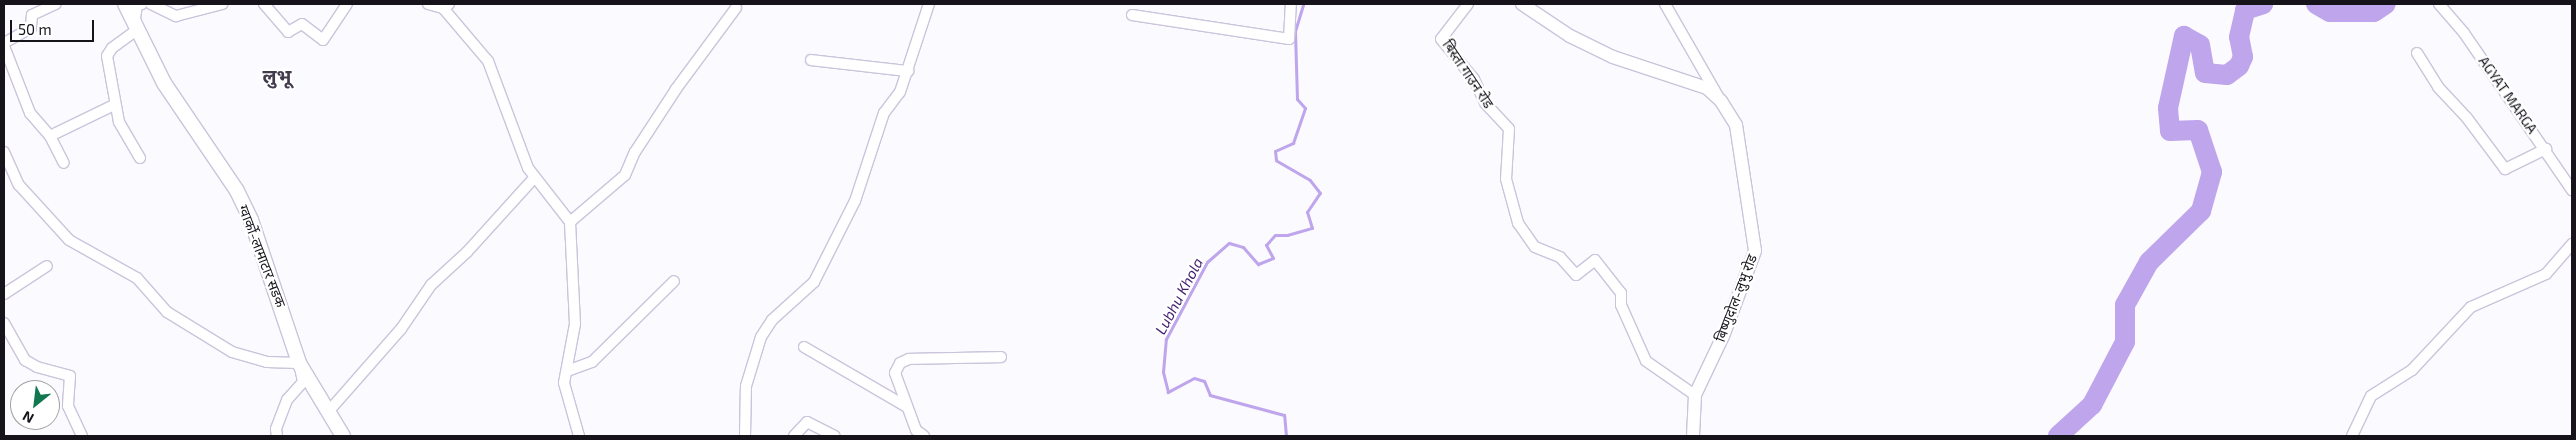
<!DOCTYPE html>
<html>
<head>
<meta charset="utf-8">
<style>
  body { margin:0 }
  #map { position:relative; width:2576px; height:440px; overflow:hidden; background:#fbfaff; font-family:"Exo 2","Noto Sans Devanagari",sans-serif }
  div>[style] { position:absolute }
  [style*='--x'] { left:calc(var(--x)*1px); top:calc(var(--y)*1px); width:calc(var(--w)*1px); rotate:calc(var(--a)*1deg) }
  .stream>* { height:3px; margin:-1.5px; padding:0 1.5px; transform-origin:1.5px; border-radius:1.5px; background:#bea5ec }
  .river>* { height:20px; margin:-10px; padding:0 10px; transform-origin:10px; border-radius:10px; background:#bea5ec }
  .roads { filter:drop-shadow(1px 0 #cbc4db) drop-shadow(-1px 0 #cbc4db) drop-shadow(0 1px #cbc4db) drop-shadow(0 -1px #cbc4db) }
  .minor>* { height:10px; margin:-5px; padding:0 5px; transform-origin:5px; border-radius:5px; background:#fff }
  .tertiary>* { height:12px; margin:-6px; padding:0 6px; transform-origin:6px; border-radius:6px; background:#fff }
  .secondary>* { height:14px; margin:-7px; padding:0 7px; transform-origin:7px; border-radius:7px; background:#fff }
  span { translate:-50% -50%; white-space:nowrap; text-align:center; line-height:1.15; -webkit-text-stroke:4.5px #fff; paint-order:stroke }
  .street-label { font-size:14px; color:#16131b }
  .water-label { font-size:15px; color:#421e6f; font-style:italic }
  .district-label { font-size:19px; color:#413b4d; font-weight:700 }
  .frame { position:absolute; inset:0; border:5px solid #16131b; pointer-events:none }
  .north { position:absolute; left:10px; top:380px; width:50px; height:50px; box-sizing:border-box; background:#fff; border:1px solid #a2a1a4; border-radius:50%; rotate:209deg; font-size:14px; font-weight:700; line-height:20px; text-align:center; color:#16131b }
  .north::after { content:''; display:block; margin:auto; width:18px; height:22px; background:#11774f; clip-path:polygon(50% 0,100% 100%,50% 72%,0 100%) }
  .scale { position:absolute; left:10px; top:20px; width:84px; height:22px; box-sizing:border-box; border:2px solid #16131b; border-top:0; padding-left:6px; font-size:15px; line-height:18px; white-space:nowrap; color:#16131b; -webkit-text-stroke:4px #fff; paint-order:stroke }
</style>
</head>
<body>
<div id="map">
  <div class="stream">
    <i style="--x:1286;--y:436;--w:21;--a:-95"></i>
    <i style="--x:1284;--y:415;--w:77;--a:-164.9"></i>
    <i style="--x:1210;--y:395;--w:15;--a:-113"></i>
    <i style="--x:1204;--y:381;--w:10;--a:-163"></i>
    <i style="--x:1194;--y:378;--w:30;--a:152"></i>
    <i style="--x:1168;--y:392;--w:21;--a:-104"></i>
    <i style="--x:1163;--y:372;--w:33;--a:-85"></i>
    <i style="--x:1166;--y:339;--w:87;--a:-62"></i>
    <i style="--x:1207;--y:262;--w:29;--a:-41"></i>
    <i style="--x:1229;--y:243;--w:15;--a:16"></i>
    <i style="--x:1243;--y:247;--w:23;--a:49"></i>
    <i style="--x:1258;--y:264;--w:16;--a:-22"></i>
    <i style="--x:1273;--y:258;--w:15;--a:-118"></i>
    <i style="--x:1266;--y:245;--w:13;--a:-48"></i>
    <i style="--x:1275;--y:235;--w:12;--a:0"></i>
    <i style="--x:1287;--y:235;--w:26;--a:-16"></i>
    <i style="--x:1312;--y:228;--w:17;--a:-107"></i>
    <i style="--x:1307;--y:212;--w:23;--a:-56"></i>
    <i style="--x:1320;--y:193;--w:16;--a:-128"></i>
    <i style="--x:1310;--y:180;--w:39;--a:-150"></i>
    <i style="--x:1276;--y:160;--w:9;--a:-96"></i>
    <i style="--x:1275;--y:151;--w:20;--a:-24"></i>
    <i style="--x:1293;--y:143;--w:37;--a:-71"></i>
    <i style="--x:1305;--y:108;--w:12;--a:-132"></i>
    <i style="--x:1297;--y:99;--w:68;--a:-91.7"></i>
    <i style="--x:1295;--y:31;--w:28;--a:-73"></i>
  </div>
  <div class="river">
    <i style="--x:2316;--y:4;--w:16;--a:30"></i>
    <i style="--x:2330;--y:12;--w:44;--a:0"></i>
    <i style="--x:2374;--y:12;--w:14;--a:-34"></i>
    <i style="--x:2058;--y:436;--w:46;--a:-42.4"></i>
    <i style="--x:2092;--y:405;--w:71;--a:-62.4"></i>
    <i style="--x:2125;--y:342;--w:37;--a:-90"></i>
    <i style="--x:2125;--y:305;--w:49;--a:-60.8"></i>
    <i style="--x:2149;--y:262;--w:73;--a:-44.4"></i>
    <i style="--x:2201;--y:211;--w:41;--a:-74.2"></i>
    <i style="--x:2212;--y:172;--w:44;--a:-108.4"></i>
    <i style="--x:2198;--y:130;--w:28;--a:178"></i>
    <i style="--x:2170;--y:131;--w:23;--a:-95"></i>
    <i style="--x:2168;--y:108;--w:74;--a:-77.5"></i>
    <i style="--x:2184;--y:36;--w:18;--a:29"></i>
    <i style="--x:2200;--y:45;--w:28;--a:80"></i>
    <i style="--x:2205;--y:73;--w:22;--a:5"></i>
    <i style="--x:2227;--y:75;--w:15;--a:-37"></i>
    <i style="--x:2239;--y:66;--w:10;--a:-66"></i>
    <i style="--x:2243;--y:57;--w:20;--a:-101"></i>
    <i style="--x:2239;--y:37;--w:28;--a:-77"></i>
    <i style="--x:2245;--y:10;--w:19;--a:-18"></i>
  </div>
  <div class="roads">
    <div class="minor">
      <i style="--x:151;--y:4;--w:28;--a:26"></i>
      <i style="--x:176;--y:16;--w:48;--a:-14.6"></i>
      <i style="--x:264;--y:4;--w:37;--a:49"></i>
      <i style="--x:288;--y:32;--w:16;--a:-30"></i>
      <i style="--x:302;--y:24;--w:26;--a:37"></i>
      <i style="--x:323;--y:40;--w:43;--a:-56.3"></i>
      <i style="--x:428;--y:4;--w:16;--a:15"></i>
      <i style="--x:449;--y:4;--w:7;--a:146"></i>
      <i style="--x:443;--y:8;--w:70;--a:49.7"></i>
      <i style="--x:488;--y:61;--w:114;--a:69.5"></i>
      <i style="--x:528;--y:168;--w:68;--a:52.1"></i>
      <i style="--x:570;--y:222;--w:102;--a:87.2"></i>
      <i style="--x:575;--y:324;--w:60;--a:100.6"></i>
      <i style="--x:564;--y:383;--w:55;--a:74.2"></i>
      <i style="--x:1468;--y:4;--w:44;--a:127.6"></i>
      <i style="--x:1441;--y:39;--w:52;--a:50.5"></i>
      <i style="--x:1474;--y:79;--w:26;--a:65"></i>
      <i style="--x:1485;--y:103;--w:35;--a:47"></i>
      <i style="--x:1509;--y:129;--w:50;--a:93.4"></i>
      <i style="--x:1506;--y:179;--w:46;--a:74.7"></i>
      <i style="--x:1518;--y:223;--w:29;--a:55"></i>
      <i style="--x:1535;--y:247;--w:27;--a:22"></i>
      <i style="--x:1560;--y:257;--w:24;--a:48"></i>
      <i style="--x:1576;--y:275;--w:24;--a:-38"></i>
      <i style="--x:1595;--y:260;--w:42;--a:51.8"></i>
      <i style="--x:1621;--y:293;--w:12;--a:90"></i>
      <i style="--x:1621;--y:305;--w:61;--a:65.9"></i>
      <i style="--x:1646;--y:361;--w:60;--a:34.8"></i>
      <i style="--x:1665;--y:4;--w:106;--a:60.1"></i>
      <i style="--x:2439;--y:4;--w:38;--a:49"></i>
      <i style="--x:2464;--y:33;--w:191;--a:55.5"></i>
      <i style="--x:1132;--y:15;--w:159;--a:8.7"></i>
      <i style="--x:1289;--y:39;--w:35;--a:-87"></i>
      <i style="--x:4;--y:43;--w:31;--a:-29"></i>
      <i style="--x:31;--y:28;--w:13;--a:-86"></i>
      <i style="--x:32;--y:15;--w:26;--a:-25"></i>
      <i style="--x:4;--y:46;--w:72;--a:68.8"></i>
      <i style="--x:30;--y:113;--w:30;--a:49"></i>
      <i style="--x:50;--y:136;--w:30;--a:63"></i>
      <i style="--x:2417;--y:53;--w:40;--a:58"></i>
      <i style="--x:2438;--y:87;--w:42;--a:46.9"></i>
      <i style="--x:2467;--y:118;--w:64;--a:53.3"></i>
      <i style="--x:2505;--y:169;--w:46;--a:-26"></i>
      <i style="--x:811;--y:60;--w:98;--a:6.5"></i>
      <i style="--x:50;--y:136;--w:71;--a:-25.8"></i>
      <i style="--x:4;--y:152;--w:36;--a:66"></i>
      <i style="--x:19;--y:185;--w:74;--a:47.7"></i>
      <i style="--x:69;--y:240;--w:78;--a:29.2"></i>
      <i style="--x:137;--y:278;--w:45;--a:48.6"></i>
      <i style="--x:167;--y:312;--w:76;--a:31.6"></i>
      <i style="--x:232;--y:352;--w:36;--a:16"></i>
      <i style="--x:267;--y:362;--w:32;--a:2"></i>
      <i style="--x:299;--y:363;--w:19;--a:78"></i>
      <i style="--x:303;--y:382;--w:24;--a:132"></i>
      <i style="--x:287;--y:400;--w:31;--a:111"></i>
      <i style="--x:276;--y:429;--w:7;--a:82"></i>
      <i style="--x:140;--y:158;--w:42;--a:-120.3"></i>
      <i style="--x:119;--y:122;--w:67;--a:-100.3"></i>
      <i style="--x:107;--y:56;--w:9;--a:-58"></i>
      <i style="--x:112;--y:48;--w:31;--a:-36"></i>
      <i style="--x:137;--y:30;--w:12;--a:-99"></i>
      <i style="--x:135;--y:18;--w:13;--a:-81"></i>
      <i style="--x:137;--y:5;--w:5;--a:-11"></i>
      <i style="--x:570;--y:222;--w:72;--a:-40.5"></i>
      <i style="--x:625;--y:175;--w:25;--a:-67"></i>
      <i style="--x:635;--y:152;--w:75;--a:-56.9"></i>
      <i style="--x:676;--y:89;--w:101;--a:-53.5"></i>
      <i style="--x:4;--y:294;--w:51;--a:-33.1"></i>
      <i style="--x:4;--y:323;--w:43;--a:60.4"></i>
      <i style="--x:25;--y:360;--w:14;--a:30"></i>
      <i style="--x:37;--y:367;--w:34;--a:15"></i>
      <i style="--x:70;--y:376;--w:30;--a:94"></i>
      <i style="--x:68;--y:406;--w:33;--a:65"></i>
      <i style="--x:804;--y:347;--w:119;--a:30.2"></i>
      <i style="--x:567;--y:371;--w:27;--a:-20"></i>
      <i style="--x:592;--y:362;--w:115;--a:-44.6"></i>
      <i style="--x:328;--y:412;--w:111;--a:-48.7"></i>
      <i style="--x:401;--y:329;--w:53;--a:-55.7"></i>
      <i style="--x:431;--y:285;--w:49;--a:-42.5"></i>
      <i style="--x:467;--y:252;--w:101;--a:-47.8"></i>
      <i style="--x:745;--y:436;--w:50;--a:-88.9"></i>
      <i style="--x:746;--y:386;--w:51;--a:-73"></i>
      <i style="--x:761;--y:337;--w:20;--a:-57"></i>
      <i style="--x:772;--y:320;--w:57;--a:-42.1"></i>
      <i style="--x:814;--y:282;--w:91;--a:-63.2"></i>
      <i style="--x:855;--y:201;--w:93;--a:-71.8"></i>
      <i style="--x:884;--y:113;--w:26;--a:-53"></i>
      <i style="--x:900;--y:92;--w:93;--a:-71.8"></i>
      <i style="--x:794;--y:436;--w:19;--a:-47"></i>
      <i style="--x:807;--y:422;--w:31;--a:27"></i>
      <i style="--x:924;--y:436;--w:10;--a:-143"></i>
      <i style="--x:916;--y:430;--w:61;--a:-110.2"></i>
      <i style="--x:895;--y:373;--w:11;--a:-63"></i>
      <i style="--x:900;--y:363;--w:10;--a:-24"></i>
      <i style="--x:909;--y:359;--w:92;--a:-1.2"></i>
      <i style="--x:2352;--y:436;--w:44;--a:-64.6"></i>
      <i style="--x:2371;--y:396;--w:49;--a:-32.4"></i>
      <i style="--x:2412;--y:370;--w:86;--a:-46.9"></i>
      <i style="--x:2471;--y:307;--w:82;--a:-23.7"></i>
      <i style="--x:2546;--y:274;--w:40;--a:-49"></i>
    </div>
    <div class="tertiary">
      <i style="--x:1522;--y:4;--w:58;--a:33.7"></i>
      <i style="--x:1570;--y:36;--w:48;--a:26"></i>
      <i style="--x:1613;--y:57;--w:99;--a:18.3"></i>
      <i style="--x:1707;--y:88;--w:19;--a:43"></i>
      <i style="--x:1721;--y:101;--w:28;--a:58"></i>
      <i style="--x:1736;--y:125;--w:127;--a:81.4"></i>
      <i style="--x:1755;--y:251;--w:91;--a:110.6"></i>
      <i style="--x:1723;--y:336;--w:65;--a:115.4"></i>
      <i style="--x:1695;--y:395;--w:41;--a:92.8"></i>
    </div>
    <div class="secondary">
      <i style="--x:125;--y:4;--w:88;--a:63.7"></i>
      <i style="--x:164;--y:83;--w:130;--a:55.9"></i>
      <i style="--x:237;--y:191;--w:32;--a:64"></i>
      <i style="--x:251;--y:220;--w:151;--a:71.4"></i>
      <i style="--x:299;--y:363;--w:85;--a:58.9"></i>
    </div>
  </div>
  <div class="street-label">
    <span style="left:1468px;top:74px;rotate:56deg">बिस्ता गाउन रोड</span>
    <span style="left:2508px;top:95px;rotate:55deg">AGYAT MARGA</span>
    <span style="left:262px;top:256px;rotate:69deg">ग्वार्को-लामाटार सडक</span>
    <span style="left:1736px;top:298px;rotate:-69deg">बिष्णुदोल-लुभु रोड</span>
  </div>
  <div class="water-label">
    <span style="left:1179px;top:296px;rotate:-62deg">Lubhu Khola</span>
  </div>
  <div class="district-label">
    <span style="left:277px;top:76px">लुभू</span>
  </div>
  <div class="frame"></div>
  <div class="north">N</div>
  <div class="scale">50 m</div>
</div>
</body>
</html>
